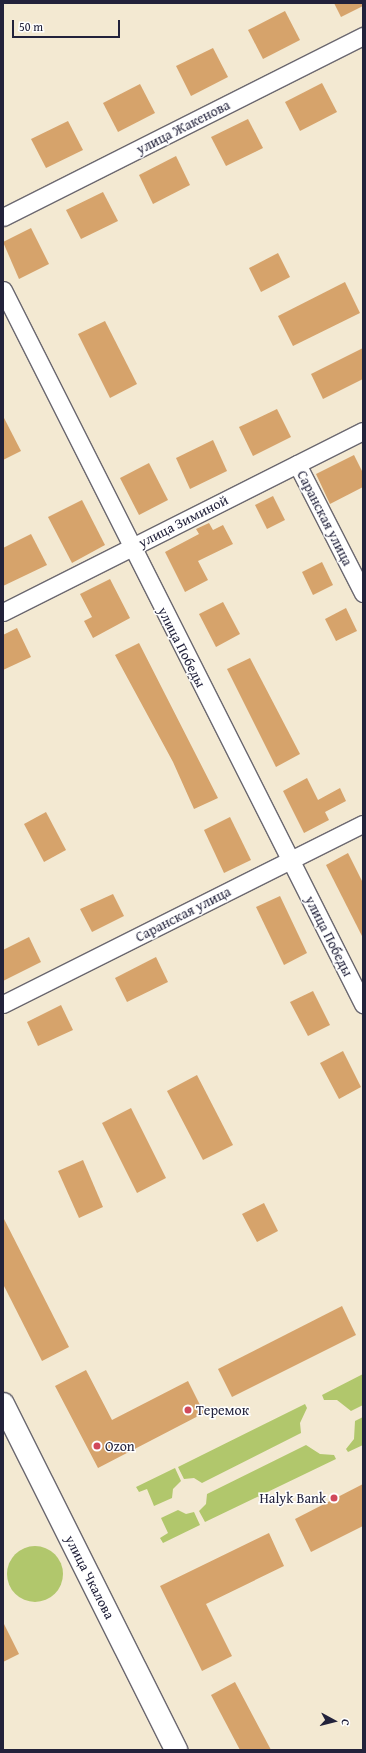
<!DOCTYPE html>
<html>
<head>
<meta charset="utf-8">
<style>
  body { margin:0 }
  #map { position:relative; width:366px; height:1753px; overflow:hidden; background:#f3e9d2; font-family:"Gentium Book Plus",serif }
  div>[style] { position:absolute }
  [style*='--x'] { left:calc(var(--x)*1px); top:calc(var(--y)*1px); width:calc(var(--w)*1px); rotate:calc(var(--a)*1deg) }
  .green>* { inset:0; background:#b1c76c }
  .round { border-radius:50% }
  .building>* { inset:0; background:#d6a36b }
  .roads { filter:drop-shadow(1px 0 #6b6870) drop-shadow(-1px 0 #6b6870) drop-shadow(0 1px #6b6870) drop-shadow(0 -1px #6b6870) }
  .minor>* { height:17px; margin:-8.5px; padding:0 8.5px; transform-origin:8.5px; border-radius:8.5px; background:#fff }
  .secondary>* { height:22px; margin:-11px; padding:0 11px; transform-origin:11px; border-radius:11px; background:#fff }
  .dots>* { width:11px; height:11px; translate:-50% -50%; box-sizing:border-box; border:2px solid #fff; border-radius:50% }
  span { translate:-50% -50%; white-space:nowrap; text-align:center; line-height:1.15; -webkit-text-stroke:3px #fff; paint-order:stroke }
  .street-label { font-size:14px; color:#22223b }
  .poi-label { font-size:14px; color:#22223b }
  .left { translate:0 -50%; text-align:left }
  .right { translate:-100% -50%; text-align:right }
  .frame { position:absolute; inset:0; border:4px solid #22223b; pointer-events:none }
  .north { position:absolute; left:314px; top:1701px; width:40px; height:40px; -webkit-text-stroke:3px #fff; paint-order:stroke; rotate:97deg; font-size:11px; font-weight:700; line-height:16px; text-align:center; color:#22223b }
  .north::after { content:''; display:block; margin:auto; width:14px; height:18px; background:#22223b; clip-path:polygon(50% 0,100% 100%,50% 72%,0 100%) }
  .scale { position:absolute; left:12px; top:20px; width:108px; height:18px; box-sizing:border-box; border:2px solid #22223b; border-top:0; padding-left:5px; font-size:12px; line-height:14px; white-space:nowrap; color:#22223b; -webkit-text-stroke:3px #fff; paint-order:stroke }
</style>
</head>
<body>
<div id="map">
  <div class="green">
    <i style="clip-path:polygon(363px 1374px,363px 1405px,351px 1411px,337px 1400px,324px 1400px,322px 1395px)"></i>
    <i style="clip-path:polygon(305px 1404px,307px 1408px,300px 1423px,301px 1433px,202px 1483px,194px 1478px,184px 1479px,178px 1467px)"></i>
    <i style="clip-path:polygon(363px 1417px,363px 1445px,348px 1452px,346px 1449px,354px 1439px,355px 1421px)"></i>
    <i style="clip-path:polygon(306px 1445px,320px 1454px,334px 1455px,336px 1459px,205px 1522px,199px 1511px,206px 1504px,207px 1494px)"></i>
    <i style="clip-path:polygon(175px 1468px,181px 1481px,173px 1489px,172px 1498px,154px 1506px,147px 1489px,139px 1492px,136px 1487px)"></i>
    <i style="clip-path:polygon(178px 1510px,186px 1514px,194px 1512px,200px 1525px,163px 1543px,160px 1538px,168px 1533px,161px 1518px)"></i>
    <i class="round" style="left:7px;top:1546px;width:56px;height:56px"></i>
  </div>
  <div class="building">
    <i style="clip-path:polygon(334px 3px,363px 3px,363px 6px,341px 17px)"></i>
    <i style="clip-path:polygon(285px 11px,300px 40px,263px 59px,248px 30px)"></i>
    <i style="clip-path:polygon(213px 48px,228px 77px,191px 96px,176px 66px)"></i>
    <i style="clip-path:polygon(322px 83px,337px 112px,300px 131px,285px 102px)"></i>
    <i style="clip-path:polygon(140px 84px,155px 113px,118px 132px,103px 103px)"></i>
    <i style="clip-path:polygon(248px 119px,263px 148px,226px 166px,211px 137px)"></i>
    <i style="clip-path:polygon(68px 121px,83px 150px,46px 168px,31px 139px)"></i>
    <i style="clip-path:polygon(176px 156px,190px 185px,153px 204px,139px 175px)"></i>
    <i style="clip-path:polygon(103px 192px,118px 221px,81px 239px,66px 210px)"></i>
    <i style="clip-path:polygon(31px 228px,49px 264px,19px 279px,3px 242px)"></i>
    <i style="clip-path:polygon(278px 253px,290px 277px,261px 292px,249px 268px)"></i>
    <i style="clip-path:polygon(345px 282px,360px 313px,293px 346px,278px 316px)"></i>
    <i style="clip-path:polygon(105px 321px,137px 384px,110px 398px,78px 334px)"></i>
    <i style="clip-path:polygon(363px 348px,363px 379px,323px 399px,311px 374px)"></i>
    <i style="clip-path:polygon(277px 409px,291px 437px,253px 456px,239px 427px)"></i>
    <i style="clip-path:polygon(3px 416px,21px 451px,3px 460px)"></i>
    <i style="clip-path:polygon(213px 440px,227px 471px,190px 489px,176px 458px)"></i>
    <i style="clip-path:polygon(354px 455px,363px 473px,363px 487px,330px 504px,316px 474px)"></i>
    <i style="clip-path:polygon(149px 463px,168px 500px,139px 515px,120px 478px)"></i>
    <i style="clip-path:polygon(273px 496px,285px 520px,267px 529px,255px 505px)"></i>
    <i style="clip-path:polygon(82px 500px,105px 545px,72px 563px,48px 517px)"></i>
    <i style="clip-path:polygon(209px 523px,213px 530px,223px 525px,233px 544px,198px 561px,208px 580px,185px 592px,165px 552px,199px 534px,196px 529px)"></i>
    <i style="clip-path:polygon(31px 534px,47px 565px,3px 586px,3px 548px)"></i>
    <i style="clip-path:polygon(322px 562px,333px 585px,313px 595px,302px 572px)"></i>
    <i style="clip-path:polygon(110px 579px,130px 618px,93px 638px,84px 621px,92px 617px,80px 594px)"></i>
    <i style="clip-path:polygon(223px 602px,240px 634px,216px 647px,199px 614px)"></i>
    <i style="clip-path:polygon(346px 608px,357px 631px,336px 641px,325px 619px)"></i>
    <i style="clip-path:polygon(17px 628px,31px 657px,3px 670px,3px 635px)"></i>
    <i style="clip-path:polygon(139px 643px,218px 798px,194px 809px,173px 762px,115px 655px)"></i>
    <i style="clip-path:polygon(250px 658px,300px 754px,276px 767px,227px 669px)"></i>
    <i style="clip-path:polygon(307px 778px,318px 800px,340px 788px,346px 801px,325px 812px,329px 820px,304px 833px,283px 791px)"></i>
    <i style="clip-path:polygon(46px 812px,66px 850px,44px 862px,24px 824px)"></i>
    <i style="clip-path:polygon(230px 817px,251px 860px,224px 873px,204px 830px)"></i>
    <i style="clip-path:polygon(348px 853px,363px 883px,363px 938px,326px 865px)"></i>
    <i style="clip-path:polygon(113px 894px,124px 916px,92px 932px,80px 909px)"></i>
    <i style="clip-path:polygon(280px 896px,307px 953px,284px 965px,256px 907px)"></i>
    <i style="clip-path:polygon(29px 937px,41px 962px,3px 981px,3px 950px)"></i>
    <i style="clip-path:polygon(156px 957px,168px 982px,127px 1002px,115px 978px)"></i>
    <i style="clip-path:polygon(313px 991px,330px 1025px,308px 1036px,290px 1002px)"></i>
    <i style="clip-path:polygon(61px 1005px,73px 1030px,38px 1046px,27px 1022px)"></i>
    <i style="clip-path:polygon(343px 1051px,361px 1087px,339px 1099px,320px 1063px)"></i>
    <i style="clip-path:polygon(197px 1075px,233px 1145px,203px 1160px,167px 1091px)"></i>
    <i style="clip-path:polygon(131px 1108px,166px 1178px,137px 1193px,102px 1123px)"></i>
    <i style="clip-path:polygon(83px 1160px,103px 1207px,79px 1218px,58px 1171px)"></i>
    <i style="clip-path:polygon(264px 1203px,278px 1231px,257px 1242px,242px 1214px)"></i>
    <i style="clip-path:polygon(3px 1217px,69px 1347px,42px 1361px,3px 1284px)"></i>
    <i style="clip-path:polygon(342px 1306px,356px 1335px,232px 1397px,218px 1369px)"></i>
    <i style="clip-path:polygon(86px 1370px,112px 1420px,188px 1381px,204px 1413px,98px 1468px,55px 1386px)"></i>
    <i style="clip-path:polygon(363px 1484px,363px 1526px,311px 1552px,295px 1519px)"></i>
    <i style="clip-path:polygon(269px 1533px,284px 1566px,206px 1604px,232px 1656px,202px 1671px,160px 1586px)"></i>
    <i style="clip-path:polygon(3px 1622px,19px 1654px,3px 1662px)"></i>
    <i style="clip-path:polygon(235px 1682px,271px 1750px,240px 1750px,211px 1695px)"></i>
  </div>
  <div class="roads">
    <div class="minor">
      <i style="--x:3;--y:217;--w:403;--a:-26.7"></i>
      <i style="--x:3;--y:290;--w:800;--a:63.24"></i>
      <i style="--x:297;--y:464;--w:145;--a:62.9"></i>
      <i style="--x:3;--y:612;--w:403;--a:-26.7"></i>
      <i style="--x:3;--y:1004;--w:402;--a:-26.6"></i>
    </div>
    <div class="secondary">
      <i style="--x:3;--y:1404;--w:387;--a:63.4"></i>
    </div>
  </div>
  <div class="dots">
    <i style="left:188px;top:1410px;background:#d1495b"></i>
    <i style="left:97px;top:1446px;background:#d1495b"></i>
    <i style="left:334px;top:1498px;background:#d1495b"></i>
  </div>
  <div class="street-label">
    <span style="left:183px;top:127px;rotate:-27deg">улица Жакенова</span>
    <span style="left:325px;top:518px;rotate:63deg">Саранская улица</span>
    <span style="left:183px;top:521px;rotate:-27deg">улица Зиминой</span>
    <span style="left:182px;top:647px;rotate:63deg">улица Победы</span>
    <span style="left:183px;top:914px;rotate:-27deg">Саранская улица</span>
    <span style="left:329px;top:936px;rotate:63deg">улица Победы</span>
    <span style="left:90px;top:1577px;rotate:63deg">улица Чкалова</span>
  </div>
  <div class="poi-label">
    <span class="left" style="left:196px;top:1410px">Теремок</span>
    <span class="left" style="left:105px;top:1446px">Ozon</span>
    <span class="right" style="left:326px;top:1498px">Halyk Bank</span>
  </div>
  <div class="frame"></div>
  <div class="north">С</div>
  <div class="scale">50 m</div>
</div>
</body>
</html>
